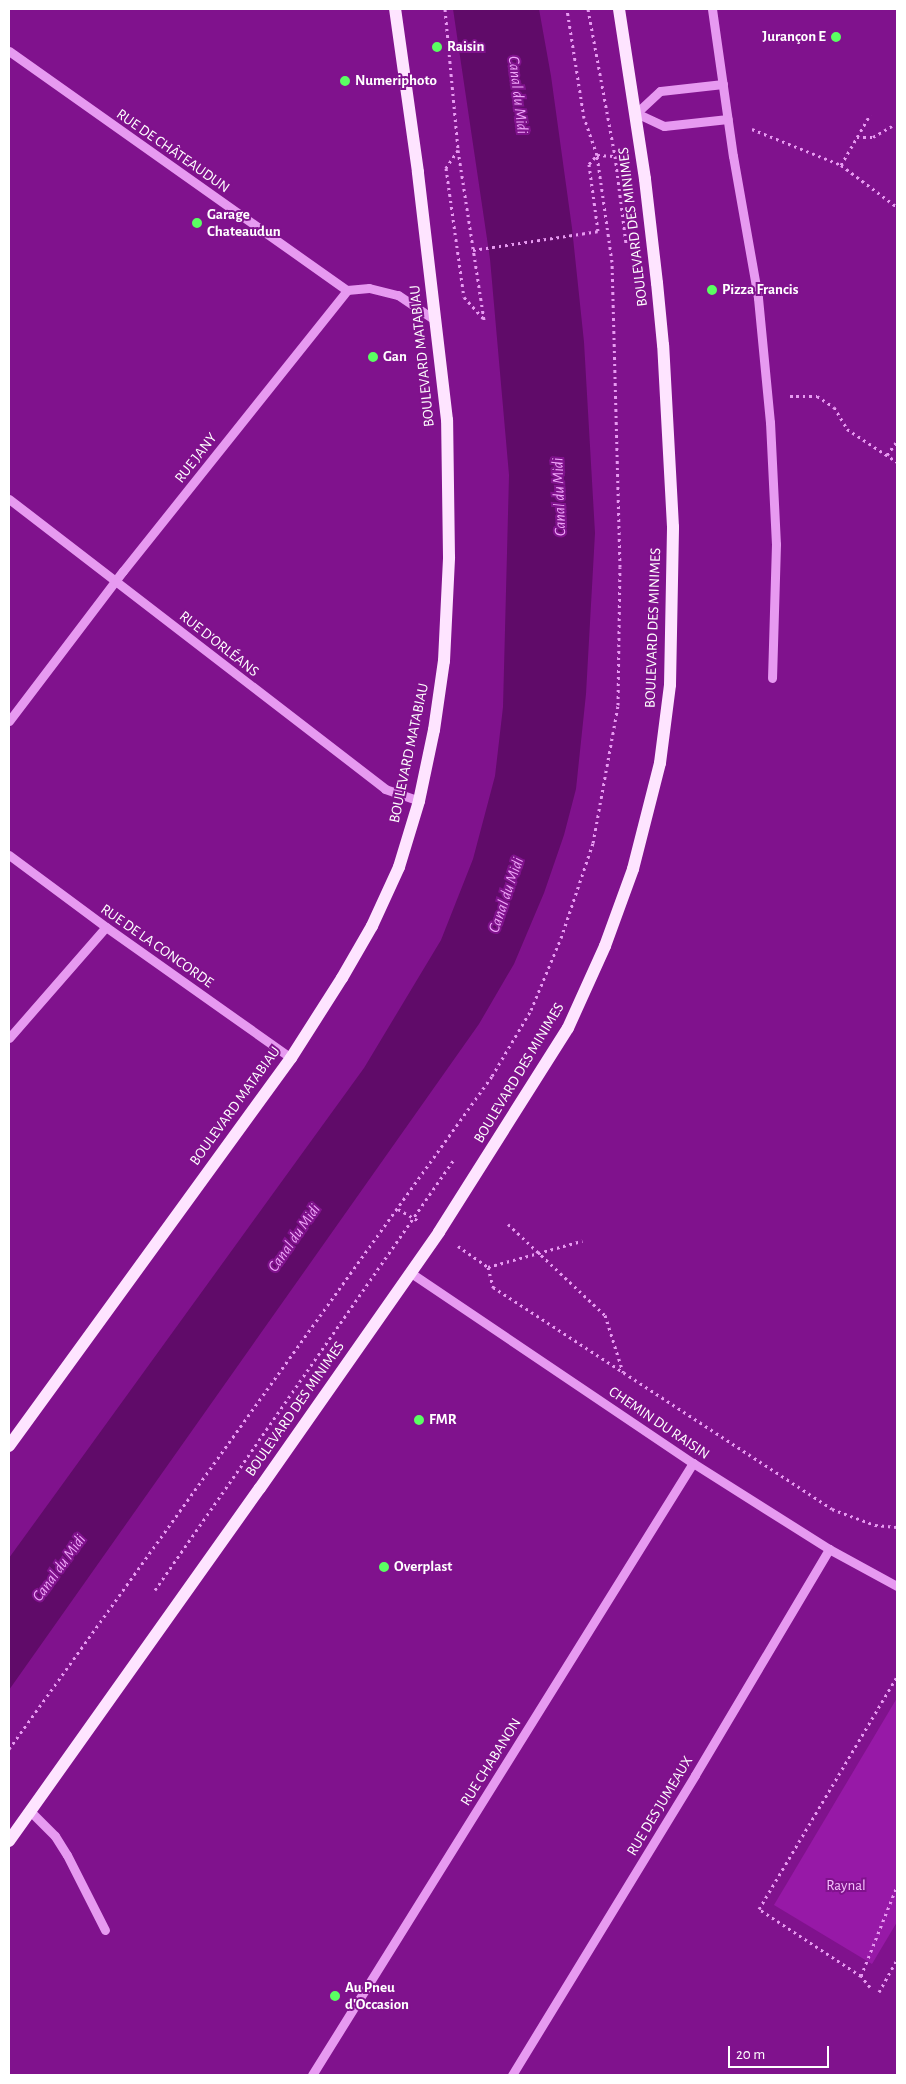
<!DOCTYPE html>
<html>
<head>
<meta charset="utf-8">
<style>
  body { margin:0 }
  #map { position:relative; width:906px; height:2084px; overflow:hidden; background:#80128d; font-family:"Alegreya Sans",sans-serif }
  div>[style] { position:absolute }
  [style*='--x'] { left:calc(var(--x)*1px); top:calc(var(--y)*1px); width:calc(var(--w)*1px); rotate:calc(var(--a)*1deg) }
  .green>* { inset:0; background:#9719a7 }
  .water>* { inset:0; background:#600b69 }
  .path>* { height:3px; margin-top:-1.5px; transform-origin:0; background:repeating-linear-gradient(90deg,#e79af1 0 2.5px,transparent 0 6.5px) }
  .minor>* { height:9px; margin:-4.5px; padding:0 4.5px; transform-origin:4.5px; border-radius:4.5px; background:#e79af1 }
  .major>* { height:12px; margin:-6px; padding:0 6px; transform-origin:6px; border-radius:6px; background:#fee4ff }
  .dots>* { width:14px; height:14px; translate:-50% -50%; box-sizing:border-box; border:2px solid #80128d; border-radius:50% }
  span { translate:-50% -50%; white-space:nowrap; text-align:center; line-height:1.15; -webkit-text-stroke:4px #80128d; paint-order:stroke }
  .poi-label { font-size:15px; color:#fff; font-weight:700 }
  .right { translate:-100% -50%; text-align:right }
  .left { translate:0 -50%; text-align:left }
  .street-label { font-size:15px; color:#fff }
  .park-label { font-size:15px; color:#f5c1fd }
  .water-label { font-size:16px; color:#efa5f9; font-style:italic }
  .frame { position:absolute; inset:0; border:10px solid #fff; pointer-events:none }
  .scale { position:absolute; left:728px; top:2046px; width:101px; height:22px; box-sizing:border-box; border:2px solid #fff; border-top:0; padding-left:6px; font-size:15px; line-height:18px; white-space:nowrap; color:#fff; -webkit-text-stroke:4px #80128d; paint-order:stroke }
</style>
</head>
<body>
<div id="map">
  <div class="green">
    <i style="clip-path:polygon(897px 1698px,897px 1922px,872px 1964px,774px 1905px)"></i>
  </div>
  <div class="water">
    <i style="clip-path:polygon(453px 9px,539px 9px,551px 76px,572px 228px,584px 342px,595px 533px,586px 694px,576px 789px,564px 835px,544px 893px,514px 964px,479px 1024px,9px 1690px,9px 1558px,364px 1068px,441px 940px,473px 859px,495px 776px,503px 707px,509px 475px,490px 259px)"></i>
  </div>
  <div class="path">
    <i style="--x:445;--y:9;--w:142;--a:84.7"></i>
    <i style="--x:458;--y:150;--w:172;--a:81.3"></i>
    <i style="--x:588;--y:9;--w:149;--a:79.6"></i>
    <i style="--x:615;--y:156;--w:88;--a:82.8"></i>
    <i style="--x:752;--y:129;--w:96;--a:22"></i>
    <i style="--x:841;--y:165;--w:70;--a:36.9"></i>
    <i style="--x:857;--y:137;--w:16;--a:0"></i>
    <i style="--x:873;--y:137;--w:22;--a:-30"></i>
    <i style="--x:458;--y:150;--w:22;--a:124"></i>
    <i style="--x:446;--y:168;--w:130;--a:82.1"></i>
    <i style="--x:464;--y:297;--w:30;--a:48"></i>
    <i style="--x:841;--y:165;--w:58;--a:-59.9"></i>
    <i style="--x:473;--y:250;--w:126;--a:-8.6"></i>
    <i style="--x:598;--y:231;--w:68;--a:-97.7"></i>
    <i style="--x:589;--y:164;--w:12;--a:-48"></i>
    <i style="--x:597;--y:155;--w:17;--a:3"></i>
    <i style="--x:790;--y:396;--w:27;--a:0"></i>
    <i style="--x:817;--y:396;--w:20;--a:33"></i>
    <i style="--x:834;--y:407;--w:26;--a:59"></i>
    <i style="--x:847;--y:429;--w:60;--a:33.4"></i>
    <i style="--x:887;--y:455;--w:17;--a:-54"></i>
    <i style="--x:398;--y:1209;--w:24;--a:30"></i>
    <i style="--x:508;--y:1224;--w:133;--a:43.2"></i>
    <i style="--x:605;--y:1315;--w:60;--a:72.5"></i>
    <i style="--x:458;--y:1246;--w:37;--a:35"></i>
    <i style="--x:488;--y:1267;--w:21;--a:76"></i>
    <i style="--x:493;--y:1287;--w:405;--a:33.2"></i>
    <i style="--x:832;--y:1509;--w:46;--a:20.4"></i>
    <i style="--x:875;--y:1525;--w:22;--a:5"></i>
    <i style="--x:488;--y:1267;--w:98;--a:-15.5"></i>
    <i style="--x:155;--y:1590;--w:526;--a:-55.22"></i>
    <i style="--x:9;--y:1749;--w:828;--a:-54.33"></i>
    <i style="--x:492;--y:1076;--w:77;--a:-59.4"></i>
    <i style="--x:531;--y:1010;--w:78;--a:-67.4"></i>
    <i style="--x:561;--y:938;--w:100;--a:-71.4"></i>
    <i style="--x:593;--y:843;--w:140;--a:-79.7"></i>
    <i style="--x:618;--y:705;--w:138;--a:-89.2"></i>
    <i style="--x:620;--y:567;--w:305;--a:-91.5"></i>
    <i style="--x:612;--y:262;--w:108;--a:-98"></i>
    <i style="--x:597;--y:155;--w:39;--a:-109"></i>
    <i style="--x:584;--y:118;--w:110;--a:-98.9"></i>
    <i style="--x:861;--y:1976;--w:97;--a:-68.2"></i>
    <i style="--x:870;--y:1987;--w:14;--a:-129"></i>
    <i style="--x:861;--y:1976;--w:122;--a:-146.7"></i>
    <i style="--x:759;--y:1909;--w:270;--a:-59.3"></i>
    <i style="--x:879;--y:1992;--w:37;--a:-61"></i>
  </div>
  <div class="minor">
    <i style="--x:712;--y:9;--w:148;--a:81.9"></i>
    <i style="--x:733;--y:156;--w:144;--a:80"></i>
    <i style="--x:758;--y:298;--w:125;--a:84.5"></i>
    <i style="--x:770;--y:422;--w:122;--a:87.2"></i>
    <i style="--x:776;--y:544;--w:134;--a:91.7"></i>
    <i style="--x:9;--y:51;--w:414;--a:35.3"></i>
    <i style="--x:723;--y:84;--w:63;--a:173.7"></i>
    <i style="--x:660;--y:91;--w:33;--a:137"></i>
    <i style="--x:636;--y:113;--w:31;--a:25"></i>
    <i style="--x:664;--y:126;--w:64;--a:-6.2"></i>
    <i style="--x:9;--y:499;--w:475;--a:37.6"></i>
    <i style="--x:385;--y:789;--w:36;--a:19"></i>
    <i style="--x:9;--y:721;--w:188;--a:-52.8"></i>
    <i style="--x:123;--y:571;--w:359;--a:-51.4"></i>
    <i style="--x:347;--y:290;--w:22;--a:-5"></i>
    <i style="--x:369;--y:288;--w:30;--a:14"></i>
    <i style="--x:398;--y:295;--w:45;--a:34"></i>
    <i style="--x:9;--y:855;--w:121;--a:36.6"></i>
    <i style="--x:106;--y:927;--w:227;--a:35.3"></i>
    <i style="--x:9;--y:1038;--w:147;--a:-48.9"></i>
    <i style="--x:411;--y:1273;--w:340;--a:34"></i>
    <i style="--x:693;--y:1463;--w:161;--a:32.3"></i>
    <i style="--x:829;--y:1549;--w:77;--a:28.6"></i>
    <i style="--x:30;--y:1811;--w:35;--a:45"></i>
    <i style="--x:55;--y:1836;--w:22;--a:58"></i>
    <i style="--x:67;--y:1855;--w:84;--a:63.1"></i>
    <i style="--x:312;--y:2075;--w:721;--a:-58.1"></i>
    <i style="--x:512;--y:2075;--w:351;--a:-58.6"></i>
    <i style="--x:695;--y:1775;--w:263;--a:-59.3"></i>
  </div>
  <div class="major">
    <i style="--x:9;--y:1446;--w:480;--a:-54"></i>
    <i style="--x:291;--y:1058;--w:95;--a:-57.5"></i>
    <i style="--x:342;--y:978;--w:60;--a:-60"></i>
    <i style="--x:372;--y:926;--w:65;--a:-65.4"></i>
    <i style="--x:399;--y:867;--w:69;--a:-73.1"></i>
    <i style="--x:419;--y:801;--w:73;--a:-78.1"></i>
    <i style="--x:434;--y:730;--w:70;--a:-81.8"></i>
    <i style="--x:444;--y:661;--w:104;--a:-87.2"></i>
    <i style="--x:449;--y:557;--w:137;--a:-90.8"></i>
    <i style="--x:447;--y:420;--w:250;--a:-96.7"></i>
    <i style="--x:418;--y:172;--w:165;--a:-98"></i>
    <i style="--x:9;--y:1841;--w:433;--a:-54.6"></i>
    <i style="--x:260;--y:1488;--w:312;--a:-55"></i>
    <i style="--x:439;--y:1232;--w:241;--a:-57.7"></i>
    <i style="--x:568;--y:1028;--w:90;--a:-65.7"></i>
    <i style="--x:605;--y:946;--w:82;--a:-70"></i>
    <i style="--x:633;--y:869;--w:109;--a:-75.7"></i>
    <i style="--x:660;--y:763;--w:79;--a:-82.7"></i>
    <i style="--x:670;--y:685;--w:158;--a:-88.9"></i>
    <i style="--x:673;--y:527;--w:182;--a:-93.1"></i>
    <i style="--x:663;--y:345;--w:62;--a:-95.5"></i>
    <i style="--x:657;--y:283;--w:105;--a:-96.6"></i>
    <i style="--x:645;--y:179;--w:172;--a:-98.7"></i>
  </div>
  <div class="dots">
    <i style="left:836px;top:37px;background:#5aff62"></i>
    <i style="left:437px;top:47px;background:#5aff62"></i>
    <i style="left:345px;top:81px;background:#5aff62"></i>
    <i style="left:197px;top:223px;background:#5aff62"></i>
    <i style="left:712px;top:290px;background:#5aff62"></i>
    <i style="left:373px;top:357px;background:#5aff62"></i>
    <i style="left:419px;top:1420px;background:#5aff62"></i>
    <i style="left:384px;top:1567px;background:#5aff62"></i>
    <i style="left:335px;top:1996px;background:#5aff62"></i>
  </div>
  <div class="poi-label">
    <span class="right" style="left:826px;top:37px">Jurançon E</span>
    <span class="left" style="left:447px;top:47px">Raisin</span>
    <span class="left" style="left:355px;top:81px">Numeriphoto</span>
    <span class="left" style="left:207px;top:223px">Garage<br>Chateaudun</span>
    <span class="left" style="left:722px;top:290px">Pizza Francis</span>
    <span class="left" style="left:383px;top:357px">Gan</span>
    <span class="left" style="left:429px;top:1420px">FMR</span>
    <span class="left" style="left:394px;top:1567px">Overplast</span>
    <span class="left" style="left:345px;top:1996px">Au Pneu<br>d'Occasion</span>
  </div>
  <div class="street-label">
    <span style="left:173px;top:151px;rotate:35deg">RUE DE CHÂTEAUDUN</span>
    <span style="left:633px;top:227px;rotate:-97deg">BOULEVARD DES MINIMES</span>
    <span style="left:422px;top:356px;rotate:-96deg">BOULEVARD MATABIAU</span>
    <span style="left:196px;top:458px;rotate:-52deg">RUE JANY</span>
    <span style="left:653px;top:628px;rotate:-88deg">BOULEVARD DES MINIMES</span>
    <span style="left:219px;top:644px;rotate:38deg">RUE D'ORLÉANS</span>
    <span style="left:409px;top:753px;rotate:-78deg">BOULEVARD MATABIAU</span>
    <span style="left:157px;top:946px;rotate:35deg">RUE DE LA CONCORDE</span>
    <span style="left:519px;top:1073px;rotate:-59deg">BOULEVARD DES MINIMES</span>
    <span style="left:235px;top:1106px;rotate:-54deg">BOULEVARD MATABIAU</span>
    <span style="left:295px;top:1409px;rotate:-55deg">BOULEVARD DES MINIMES</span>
    <span style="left:659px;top:1423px;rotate:34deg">CHEMIN DU RAISIN</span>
    <span style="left:491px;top:1762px;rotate:-58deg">RUE CHABANON</span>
    <span style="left:660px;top:1806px;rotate:-59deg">RUE DES JUMEAUX</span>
  </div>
  <div class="park-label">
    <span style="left:846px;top:1886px">Raynal</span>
  </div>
  <div class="water-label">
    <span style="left:518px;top:95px;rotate:83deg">Canal du Midi</span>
    <span style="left:559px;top:497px;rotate:-92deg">Canal du Midi</span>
    <span style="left:506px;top:895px;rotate:-71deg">Canal du Midi</span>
    <span style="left:294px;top:1238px;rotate:-55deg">Canal du Midi</span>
    <span style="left:59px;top:1568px;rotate:-54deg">Canal du Midi</span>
  </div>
  <div class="frame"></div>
  <div class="scale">20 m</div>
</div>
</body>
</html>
